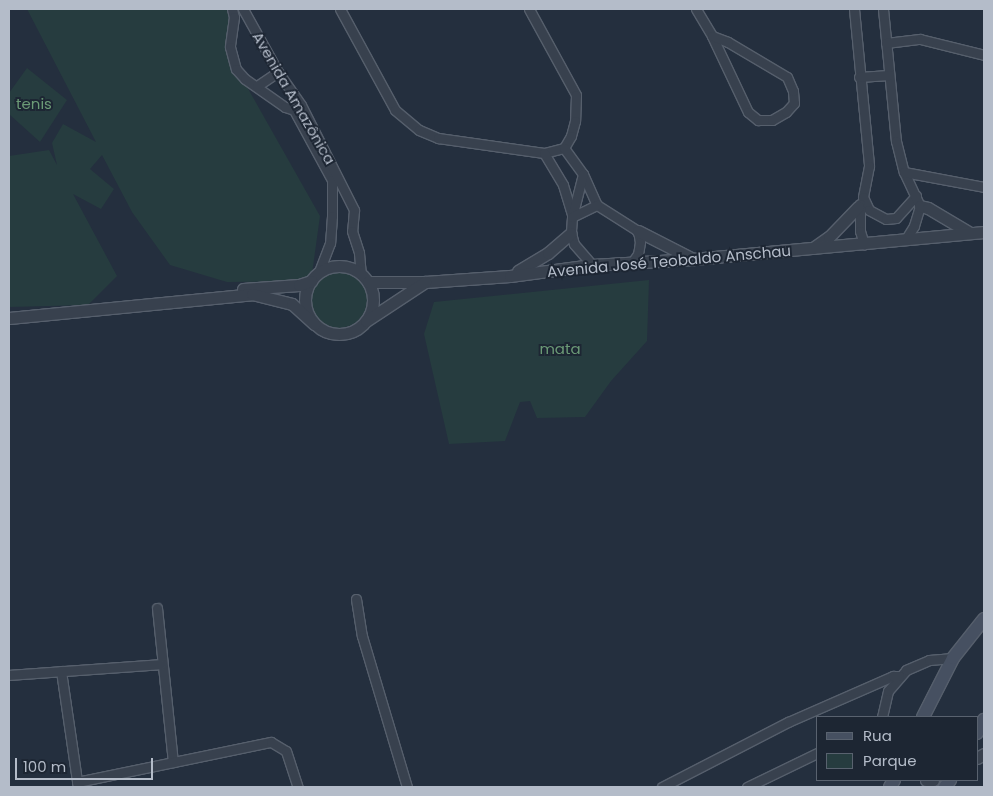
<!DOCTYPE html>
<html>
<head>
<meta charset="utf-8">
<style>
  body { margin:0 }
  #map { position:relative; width:993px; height:796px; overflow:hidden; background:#242f3e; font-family:Poppins,sans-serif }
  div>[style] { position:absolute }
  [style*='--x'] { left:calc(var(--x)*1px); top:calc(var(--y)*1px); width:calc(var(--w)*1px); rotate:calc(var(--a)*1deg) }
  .green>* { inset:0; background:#263c3f }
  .round { border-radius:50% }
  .roads { filter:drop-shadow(1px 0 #565f6c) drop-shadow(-1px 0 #565f6c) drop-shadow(0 1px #565f6c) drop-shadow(0 -1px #565f6c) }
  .minor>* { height:9px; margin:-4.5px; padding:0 4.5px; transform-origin:4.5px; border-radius:4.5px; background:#38414e }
  .tertiary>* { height:11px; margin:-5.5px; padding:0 5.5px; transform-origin:5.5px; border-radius:5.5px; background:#38414e }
  .tertiary>.ring { margin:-5.5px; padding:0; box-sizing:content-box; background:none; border:11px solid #38414e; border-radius:50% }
  .secondary>* { height:12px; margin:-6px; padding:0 6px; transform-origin:6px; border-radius:6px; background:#465061 }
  span { translate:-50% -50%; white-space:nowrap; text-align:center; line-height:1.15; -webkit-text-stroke:4px #1d2633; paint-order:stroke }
  .street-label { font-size:15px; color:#b4bcc9 }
  .park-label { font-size:15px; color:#6b9a76 }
  .frame { position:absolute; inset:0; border:10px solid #b4bcc9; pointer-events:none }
  .legend { position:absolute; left:816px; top:716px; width:162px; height:65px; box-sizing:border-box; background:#1d2633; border:1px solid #59626f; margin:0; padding:6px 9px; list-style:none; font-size:15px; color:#b4bcc9 }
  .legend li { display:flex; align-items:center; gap:10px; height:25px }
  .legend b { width:25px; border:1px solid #59626f }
  .scale { position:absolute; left:15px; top:758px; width:138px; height:22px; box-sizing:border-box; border:2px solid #b4bcc9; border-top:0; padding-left:6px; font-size:15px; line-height:18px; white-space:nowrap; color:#b4bcc9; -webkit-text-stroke:4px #1d2633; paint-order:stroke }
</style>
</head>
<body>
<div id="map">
  <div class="green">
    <i style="clip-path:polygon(27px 9px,227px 9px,242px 78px,320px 216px,311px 281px,227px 282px,170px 265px,132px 212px,102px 155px,90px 169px,114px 189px,101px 209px,73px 194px,117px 276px,88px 305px,9px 307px,9px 156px,49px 150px,57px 165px,52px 143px,63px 124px,96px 142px)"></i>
    <i style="clip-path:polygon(27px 68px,67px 100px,40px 142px,9px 114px,9px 93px)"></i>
    <i class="round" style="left:311px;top:272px;width:56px;height:56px"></i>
    <i style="clip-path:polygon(649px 280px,647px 341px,611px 381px,585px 417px,537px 418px,530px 401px,520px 402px,505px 441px,449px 444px,424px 334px,434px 302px)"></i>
  </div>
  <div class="roads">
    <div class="minor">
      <i style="--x:232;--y:9;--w:8;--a:76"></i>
      <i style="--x:234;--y:17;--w:30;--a:98"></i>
      <i style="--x:230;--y:47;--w:23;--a:75"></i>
      <i style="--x:236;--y:69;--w:13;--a:48"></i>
      <i style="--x:245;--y:79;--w:49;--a:35"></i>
      <i style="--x:285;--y:107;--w:9;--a:18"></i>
      <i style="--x:294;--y:110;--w:80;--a:61.5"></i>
      <i style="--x:332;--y:180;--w:36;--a:90"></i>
      <i style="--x:332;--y:216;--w:27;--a:94"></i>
      <i style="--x:330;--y:243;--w:31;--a:111"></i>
      <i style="--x:243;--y:9;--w:72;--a:60.9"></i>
      <i style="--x:278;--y:72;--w:40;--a:55.1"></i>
      <i style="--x:301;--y:105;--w:118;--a:63.2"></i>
      <i style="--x:354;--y:210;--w:21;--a:95"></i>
      <i style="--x:352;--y:231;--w:23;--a:72"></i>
      <i style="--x:359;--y:253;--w:21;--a:85"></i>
      <i style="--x:340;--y:9;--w:115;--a:61.4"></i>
      <i style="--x:395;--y:110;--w:31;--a:40"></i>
      <i style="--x:419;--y:130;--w:21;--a:23"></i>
      <i style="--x:438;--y:138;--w:107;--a:8.1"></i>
      <i style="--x:544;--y:153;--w:21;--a:-14"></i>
      <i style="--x:529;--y:9;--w:98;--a:61.3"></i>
      <i style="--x:576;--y:95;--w:26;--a:92"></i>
      <i style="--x:575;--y:121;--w:16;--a:105"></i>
      <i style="--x:571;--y:136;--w:14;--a:120"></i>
      <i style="--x:696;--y:9;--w:31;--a:59"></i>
      <i style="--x:712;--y:36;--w:84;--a:64.7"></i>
      <i style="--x:748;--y:112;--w:13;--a:39"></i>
      <i style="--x:758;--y:120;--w:14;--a:0"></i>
      <i style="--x:772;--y:120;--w:16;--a:-30"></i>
      <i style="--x:786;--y:112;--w:12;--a:-48"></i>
      <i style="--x:794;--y:103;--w:12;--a:-95"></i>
      <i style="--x:793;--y:91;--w:15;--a:-113"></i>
      <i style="--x:787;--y:77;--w:69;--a:-149.3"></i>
      <i style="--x:728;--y:42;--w:17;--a:-159"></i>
      <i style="--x:854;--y:9;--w:158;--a:84.5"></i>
      <i style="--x:869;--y:166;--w:32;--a:101"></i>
      <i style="--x:863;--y:197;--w:14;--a:65"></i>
      <i style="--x:869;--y:210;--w:19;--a:28"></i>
      <i style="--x:886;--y:219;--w:10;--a:-6"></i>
      <i style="--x:896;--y:218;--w:30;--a:-48"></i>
      <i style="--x:883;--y:9;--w:133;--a:84.4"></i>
      <i style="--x:896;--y:141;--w:32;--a:76"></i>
      <i style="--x:904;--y:172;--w:38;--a:65"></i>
      <i style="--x:920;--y:206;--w:21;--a:107"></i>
      <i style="--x:914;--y:226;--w:15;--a:122"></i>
      <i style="--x:886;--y:43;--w:34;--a:-7"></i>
      <i style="--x:920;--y:39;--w:66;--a:14"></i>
      <i style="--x:859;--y:77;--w:30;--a:-4"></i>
      <i style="--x:257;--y:86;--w:25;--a:-34"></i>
      <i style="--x:564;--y:148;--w:32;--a:54"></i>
      <i style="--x:583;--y:174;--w:34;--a:66"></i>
      <i style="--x:597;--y:205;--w:49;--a:32.4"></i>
      <i style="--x:638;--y:231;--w:11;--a:80"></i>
      <i style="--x:640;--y:242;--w:12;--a:99"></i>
      <i style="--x:638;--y:254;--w:12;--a:125"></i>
      <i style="--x:544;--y:153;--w:37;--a:59"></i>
      <i style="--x:563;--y:185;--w:30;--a:73"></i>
      <i style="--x:904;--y:172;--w:81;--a:10.6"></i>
      <i style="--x:583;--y:174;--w:44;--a:104.3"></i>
      <i style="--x:572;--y:217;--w:16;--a:94"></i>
      <i style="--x:571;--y:233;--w:11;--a:75"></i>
      <i style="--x:574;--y:244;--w:28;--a:49"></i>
      <i style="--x:860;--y:204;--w:27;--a:90"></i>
      <i style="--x:860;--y:231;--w:14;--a:73"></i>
      <i style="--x:572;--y:217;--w:28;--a:-26"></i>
      <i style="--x:356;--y:599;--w:37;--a:81"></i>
      <i style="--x:362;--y:636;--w:158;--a:73.4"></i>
      <i style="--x:157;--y:608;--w:155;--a:84.1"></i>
      <i style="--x:61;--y:671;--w:117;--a:81.7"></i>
      <i style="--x:9;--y:675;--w:153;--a:-4.1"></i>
      <i style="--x:882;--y:717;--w:27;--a:-77"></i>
      <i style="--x:888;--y:691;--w:28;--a:-49"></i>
      <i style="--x:906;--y:670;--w:25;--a:-23"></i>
      <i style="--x:929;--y:660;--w:24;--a:-5"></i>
      <i style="--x:77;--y:782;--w:198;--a:-11.7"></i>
      <i style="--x:271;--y:742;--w:17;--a:31"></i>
      <i style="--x:286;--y:751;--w:38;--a:72"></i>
      <i style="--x:662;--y:787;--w:142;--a:-27.3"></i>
      <i style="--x:788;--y:722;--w:115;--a:-23.7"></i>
      <i style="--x:893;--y:676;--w:6;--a:0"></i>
      <i style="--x:747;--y:787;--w:78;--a:-25.9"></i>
    </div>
    <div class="tertiary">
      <i style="--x:920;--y:206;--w:8;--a:14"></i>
      <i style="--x:928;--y:208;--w:49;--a:30.8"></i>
      <i style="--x:638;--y:231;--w:62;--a:27"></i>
      <i style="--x:813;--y:248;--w:19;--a:-35"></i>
      <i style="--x:829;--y:237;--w:42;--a:-46"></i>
      <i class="ring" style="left:305px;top:266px;width:57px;height:57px"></i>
      <i style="--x:518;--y:271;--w:35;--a:-31"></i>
      <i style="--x:548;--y:253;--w:30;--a:-41"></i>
      <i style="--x:368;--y:282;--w:57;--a:0"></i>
      <i style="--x:425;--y:282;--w:85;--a:-4"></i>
      <i style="--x:510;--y:276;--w:83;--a:-7.6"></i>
      <i style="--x:592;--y:265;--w:101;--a:-3.4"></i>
      <i style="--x:693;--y:259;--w:292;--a:-5.3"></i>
      <i style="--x:243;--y:289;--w:56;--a:-4.1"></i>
      <i style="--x:299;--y:285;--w:13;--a:-18"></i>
      <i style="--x:9;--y:318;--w:244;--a:-5.6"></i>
      <i style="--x:252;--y:294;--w:41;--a:14"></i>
      <i style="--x:292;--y:304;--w:30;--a:42"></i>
      <i style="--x:366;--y:321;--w:71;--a:-33.5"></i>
      <i style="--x:977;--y:758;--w:8;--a:-30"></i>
      <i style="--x:926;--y:780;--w:7;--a:0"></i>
    </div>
    <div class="secondary">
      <i style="--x:923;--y:717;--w:66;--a:-63"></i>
      <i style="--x:953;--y:658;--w:50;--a:-51.5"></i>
      <i style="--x:977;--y:733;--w:15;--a:-62"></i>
      <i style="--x:890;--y:787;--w:8;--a:-60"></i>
      <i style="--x:945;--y:787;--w:9;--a:-54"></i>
    </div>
  </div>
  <div class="street-label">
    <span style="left:294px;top:98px;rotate:60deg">Avenida Amazônica</span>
    <span style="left:669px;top:261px;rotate:-5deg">Avenida José Teobaldo Anschau</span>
  </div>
  <div class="park-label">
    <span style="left:34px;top:104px">tenis</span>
    <span style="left:560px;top:349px">mata</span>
  </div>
  <div class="frame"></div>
  <ul class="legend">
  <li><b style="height:6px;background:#465061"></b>Rua</li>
  <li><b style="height:14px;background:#263c3f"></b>Parque</li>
  </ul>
  <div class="scale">100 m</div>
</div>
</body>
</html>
